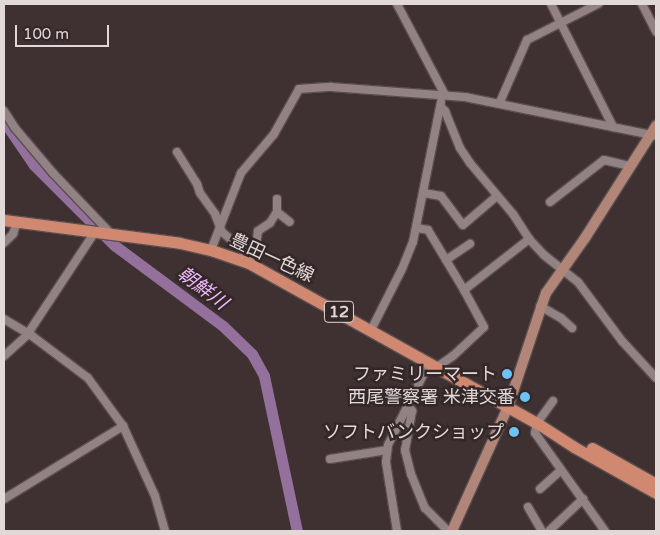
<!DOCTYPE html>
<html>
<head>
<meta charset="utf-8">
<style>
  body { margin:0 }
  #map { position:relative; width:660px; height:535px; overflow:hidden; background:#3f3132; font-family:"Varela Round","Noto Sans JP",sans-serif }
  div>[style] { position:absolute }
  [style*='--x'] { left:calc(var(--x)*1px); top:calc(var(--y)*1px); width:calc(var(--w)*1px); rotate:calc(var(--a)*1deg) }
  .river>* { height:11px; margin:-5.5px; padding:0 5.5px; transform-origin:5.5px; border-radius:5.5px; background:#94719d }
  .roads { filter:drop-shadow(1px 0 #5a4e4f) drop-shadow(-1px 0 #5a4e4f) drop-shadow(0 1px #5a4e4f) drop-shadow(0 -1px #5a4e4f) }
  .street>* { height:8px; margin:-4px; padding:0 4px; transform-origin:4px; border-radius:4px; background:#928283 }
  .secondary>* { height:10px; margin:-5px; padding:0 5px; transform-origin:5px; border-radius:5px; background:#b18679 }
  .primary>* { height:11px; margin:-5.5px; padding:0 5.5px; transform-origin:5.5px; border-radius:5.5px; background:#d08970 }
  .dots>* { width:14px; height:14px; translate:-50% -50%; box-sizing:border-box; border:2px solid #342728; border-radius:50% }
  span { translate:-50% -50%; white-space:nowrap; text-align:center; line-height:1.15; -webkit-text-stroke:5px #342728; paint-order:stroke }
  .shield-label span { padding:1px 4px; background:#342728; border:1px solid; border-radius:4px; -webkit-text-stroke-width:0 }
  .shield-label { font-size:16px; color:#e1d8d8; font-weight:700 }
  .street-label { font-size:18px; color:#e1d8d8 }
  .poi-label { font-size:18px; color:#e1d8d8 }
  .right { translate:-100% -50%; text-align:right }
  .water-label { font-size:19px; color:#eeb8fb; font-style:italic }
  .frame { position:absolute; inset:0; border:5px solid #e1d8d8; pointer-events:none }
  .scale { position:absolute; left:15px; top:25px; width:94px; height:22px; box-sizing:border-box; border:2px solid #e1d8d8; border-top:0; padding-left:6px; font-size:15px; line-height:18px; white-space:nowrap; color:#e1d8d8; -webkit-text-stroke:4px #342728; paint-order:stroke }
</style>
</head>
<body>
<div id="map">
  <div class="river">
    <i style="--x:4;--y:121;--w:53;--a:55.7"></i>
    <i style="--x:34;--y:165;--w:113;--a:45"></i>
    <i style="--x:114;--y:245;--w:136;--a:36.6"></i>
    <i style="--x:223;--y:326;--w:40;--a:44"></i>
    <i style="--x:252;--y:354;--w:25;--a:61"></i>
    <i style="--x:264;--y:376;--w:158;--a:78"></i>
  </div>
  <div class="roads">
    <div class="street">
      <i style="--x:397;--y:4;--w:103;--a:62.2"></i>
      <i style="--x:551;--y:4;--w:138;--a:63.2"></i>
      <i style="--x:642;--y:4;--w:31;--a:63"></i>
      <i style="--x:500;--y:102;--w:68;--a:-66.5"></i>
      <i style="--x:527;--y:40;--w:80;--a:-26.9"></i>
      <i style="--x:441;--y:107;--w:6;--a:45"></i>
      <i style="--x:445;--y:111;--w:40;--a:68"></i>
      <i style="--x:460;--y:148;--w:18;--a:56"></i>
      <i style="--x:470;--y:163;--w:67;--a:49.9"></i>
      <i style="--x:513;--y:214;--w:30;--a:57"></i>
      <i style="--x:529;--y:239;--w:22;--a:47"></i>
      <i style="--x:544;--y:255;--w:43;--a:38.5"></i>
      <i style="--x:578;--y:282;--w:74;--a:53.3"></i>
      <i style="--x:622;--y:341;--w:50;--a:47.4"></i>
      <i style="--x:4;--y:111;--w:20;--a:57"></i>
      <i style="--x:15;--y:128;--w:59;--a:49.8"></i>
      <i style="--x:53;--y:173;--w:84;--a:46.4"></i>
      <i style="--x:177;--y:152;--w:38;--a:58"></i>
      <i style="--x:197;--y:184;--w:9;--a:72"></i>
      <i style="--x:200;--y:193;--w:26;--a:54"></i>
      <i style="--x:215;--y:214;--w:19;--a:69"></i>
      <i style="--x:222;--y:232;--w:25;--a:40"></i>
      <i style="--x:241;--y:248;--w:17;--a:62"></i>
      <i style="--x:424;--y:193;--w:17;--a:10"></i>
      <i style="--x:441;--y:196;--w:36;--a:53"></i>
      <i style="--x:463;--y:225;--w:45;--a:-40.5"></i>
      <i style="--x:550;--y:202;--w:68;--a:-37.9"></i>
      <i style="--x:604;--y:160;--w:28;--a:13"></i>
      <i style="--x:277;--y:212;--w:13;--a:-90"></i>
      <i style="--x:417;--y:228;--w:11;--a:10"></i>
      <i style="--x:428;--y:230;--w:70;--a:59"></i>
      <i style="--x:464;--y:290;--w:83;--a:-38.1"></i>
      <i style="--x:4;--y:243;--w:13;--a:-45"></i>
      <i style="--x:13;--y:234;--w:13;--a:-72"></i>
      <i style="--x:211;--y:250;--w:83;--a:-68.7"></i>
      <i style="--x:241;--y:173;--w:51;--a:-49.8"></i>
      <i style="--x:274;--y:134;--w:51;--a:-60.9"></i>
      <i style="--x:299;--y:89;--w:32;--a:-4"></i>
      <i style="--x:331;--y:87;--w:134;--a:4.3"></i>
      <i style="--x:465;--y:97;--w:195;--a:11.5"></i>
      <i style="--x:248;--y:260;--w:15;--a:-58"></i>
      <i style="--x:256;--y:247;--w:16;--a:-83"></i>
      <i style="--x:258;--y:231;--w:14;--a:-34"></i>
      <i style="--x:270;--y:223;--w:13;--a:-58"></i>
      <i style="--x:277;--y:212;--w:16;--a:38"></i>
      <i style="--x:446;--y:260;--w:29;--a:-34"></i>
      <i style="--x:540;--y:306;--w:24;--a:30"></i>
      <i style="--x:561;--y:318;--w:15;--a:42"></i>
      <i style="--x:4;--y:319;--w:33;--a:31"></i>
      <i style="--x:32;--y:336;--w:70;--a:36.9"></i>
      <i style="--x:88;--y:378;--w:59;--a:53.9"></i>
      <i style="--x:123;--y:426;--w:77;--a:65.4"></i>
      <i style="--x:155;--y:496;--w:36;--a:74"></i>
      <i style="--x:371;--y:330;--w:68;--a:-63.1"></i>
      <i style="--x:402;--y:269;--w:29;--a:-68"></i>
      <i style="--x:413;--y:242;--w:143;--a:-78.7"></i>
      <i style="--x:4;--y:356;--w:31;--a:-42"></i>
      <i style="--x:27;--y:335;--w:123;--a:-56.6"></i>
      <i style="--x:437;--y:367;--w:19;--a:-35"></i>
      <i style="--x:453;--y:356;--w:42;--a:-43.1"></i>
      <i style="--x:484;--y:327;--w:42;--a:-118.4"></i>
      <i style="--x:553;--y:401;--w:27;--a:126"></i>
      <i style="--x:537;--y:423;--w:10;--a:101"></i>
      <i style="--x:535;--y:433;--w:120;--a:54.5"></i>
      <i style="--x:407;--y:404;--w:9;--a:54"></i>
      <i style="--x:412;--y:411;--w:40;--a:100"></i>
      <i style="--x:405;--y:450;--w:25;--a:76"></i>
      <i style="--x:411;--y:474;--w:37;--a:68"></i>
      <i style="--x:425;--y:508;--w:33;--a:45"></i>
      <i style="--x:330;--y:459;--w:58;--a:-9"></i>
      <i style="--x:540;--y:489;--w:28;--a:-42"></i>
      <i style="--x:4;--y:499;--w:140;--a:-31.5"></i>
      <i style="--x:528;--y:507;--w:28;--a:60"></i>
      <i style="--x:397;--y:531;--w:70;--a:-99.1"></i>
      <i style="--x:386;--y:462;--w:17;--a:-83"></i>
      <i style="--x:388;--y:445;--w:92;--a:-63.4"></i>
      <i style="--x:549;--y:531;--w:47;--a:-43.3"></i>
    </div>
    <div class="secondary">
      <i style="--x:452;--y:531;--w:136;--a:-65.7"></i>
      <i style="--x:508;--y:407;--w:120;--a:-71.6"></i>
      <i style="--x:546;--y:293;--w:67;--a:-54.7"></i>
      <i style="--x:585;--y:238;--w:133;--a:-57.6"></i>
    </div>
    <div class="primary">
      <i style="--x:4;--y:220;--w:177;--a:7.4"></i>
      <i style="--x:180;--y:243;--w:32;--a:13"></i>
      <i style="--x:211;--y:250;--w:40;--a:18.9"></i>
      <i style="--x:249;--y:263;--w:329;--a:29.1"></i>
      <i style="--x:537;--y:423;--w:44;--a:33"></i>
      <i style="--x:574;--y:447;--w:94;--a:29.3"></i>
      <i style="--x:592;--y:448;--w:73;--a:29.4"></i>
    </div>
  </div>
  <div class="dots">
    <i style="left:507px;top:374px;background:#6fc2f4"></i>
    <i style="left:525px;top:397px;background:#6fc2f4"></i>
    <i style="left:514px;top:432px;background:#6fc2f4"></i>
  </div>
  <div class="shield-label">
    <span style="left:339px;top:312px">12</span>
  </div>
  <div class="street-label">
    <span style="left:272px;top:258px;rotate:25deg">豊田一色線</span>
  </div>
  <div class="poi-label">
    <span class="right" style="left:497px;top:374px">ファミリーマート</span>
    <span class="right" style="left:515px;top:397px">西尾警察署 米津交番</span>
    <span class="right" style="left:504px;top:432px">ソフトバンクショップ</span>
  </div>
  <div class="water-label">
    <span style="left:202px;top:289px;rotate:37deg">朝鮮川</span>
  </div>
  <div class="frame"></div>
  <div class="scale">100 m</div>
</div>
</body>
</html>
